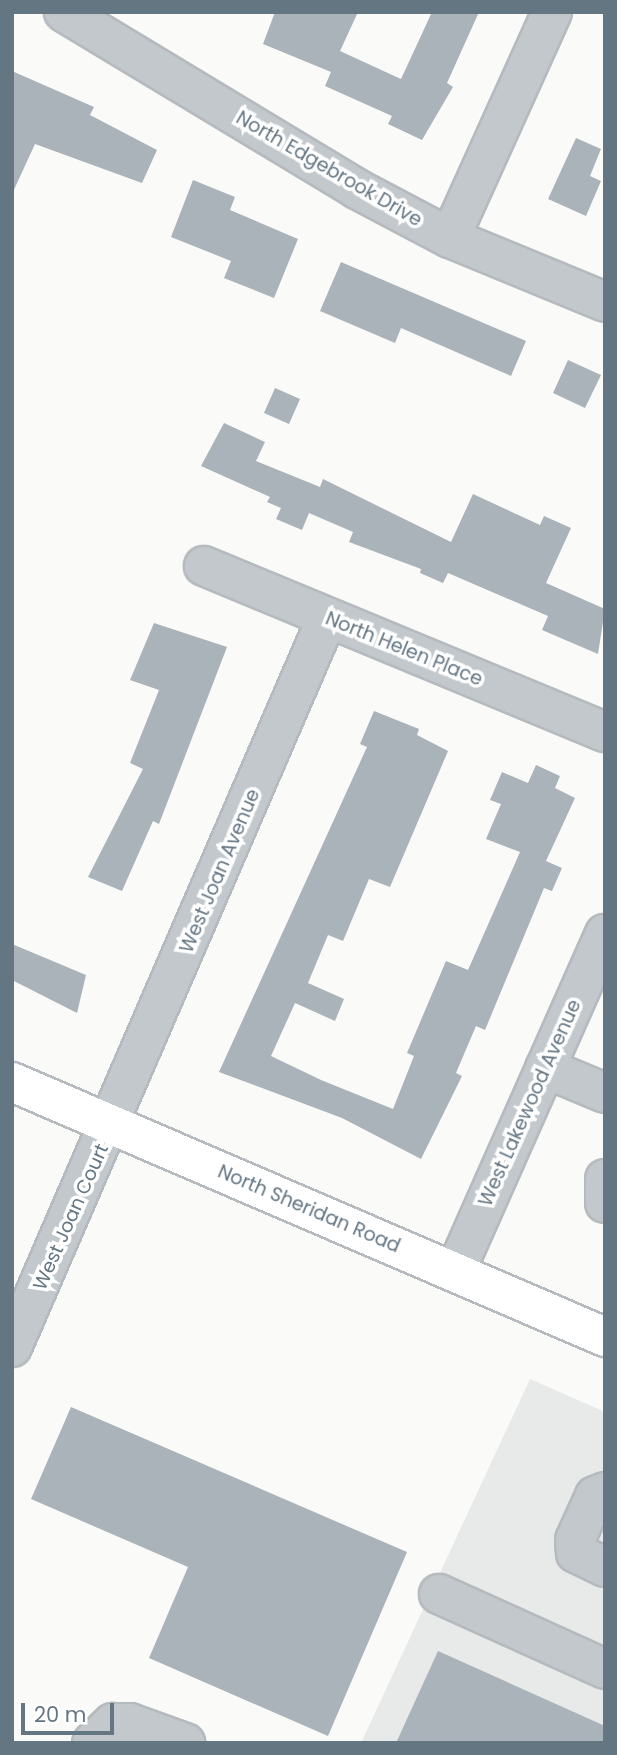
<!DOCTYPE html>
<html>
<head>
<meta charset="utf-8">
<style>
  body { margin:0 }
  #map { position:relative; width:617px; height:1755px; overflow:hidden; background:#fafaf8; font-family:Poppins,sans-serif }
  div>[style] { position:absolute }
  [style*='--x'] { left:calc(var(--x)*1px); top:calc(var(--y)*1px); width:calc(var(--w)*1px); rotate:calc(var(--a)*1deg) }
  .built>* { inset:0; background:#e8e9e9 }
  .building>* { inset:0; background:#aab3b9 }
  .roads { filter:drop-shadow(2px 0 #b5babe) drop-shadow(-2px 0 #b5babe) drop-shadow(0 2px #b5babe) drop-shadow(0 -2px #b5babe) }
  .minor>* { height:38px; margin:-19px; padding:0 19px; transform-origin:19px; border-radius:19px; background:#c3c8cc }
  .major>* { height:38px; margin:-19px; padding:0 19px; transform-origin:19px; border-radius:19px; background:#fff }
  span { translate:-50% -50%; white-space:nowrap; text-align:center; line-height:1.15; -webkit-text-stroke:7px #fff; paint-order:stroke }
  .street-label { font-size:19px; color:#657683 }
  .frame { position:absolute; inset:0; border:14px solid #657683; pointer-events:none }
  .scale { position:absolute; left:21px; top:1703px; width:93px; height:32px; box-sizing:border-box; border:4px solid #657683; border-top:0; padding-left:9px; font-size:21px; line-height:24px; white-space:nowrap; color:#657683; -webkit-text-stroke:5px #fff; paint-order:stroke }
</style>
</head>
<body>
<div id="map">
  <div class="built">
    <i style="clip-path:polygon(530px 1379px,605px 1412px,605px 1743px,361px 1743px)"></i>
  </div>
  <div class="building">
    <i style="clip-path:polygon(275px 12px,358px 12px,340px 51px,401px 79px,432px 12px,479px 12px,447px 83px,453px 87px,422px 140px,388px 124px,392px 116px,325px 86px,331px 72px,263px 44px)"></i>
    <i style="clip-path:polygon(12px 71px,94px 107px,90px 115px,157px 150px,142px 183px,35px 144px,12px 194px)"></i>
    <i style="clip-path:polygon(576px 138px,601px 149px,590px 176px,601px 181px,586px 216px,548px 199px)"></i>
    <i style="clip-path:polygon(193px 180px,235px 197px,230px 210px,298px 239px,274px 298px,224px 278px,231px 261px,171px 237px)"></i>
    <i style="clip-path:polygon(341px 262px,526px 341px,511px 376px,401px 328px,395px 343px,320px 311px)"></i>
    <i style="clip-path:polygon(568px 360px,601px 375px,585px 408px,553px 393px)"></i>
    <i style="clip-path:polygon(275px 388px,300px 399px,289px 424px,264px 413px)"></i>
    <i style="clip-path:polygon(224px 423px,265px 442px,256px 461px,320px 487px,323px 479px,451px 542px,473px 494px,540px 525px,544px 516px,571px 528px,546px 583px,605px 609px,598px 654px,542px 630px,548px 616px,448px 573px,443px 583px,420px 573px,421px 569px,349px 542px,353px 532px,309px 513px,302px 530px,276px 519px,281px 508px,267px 502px,270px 497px,201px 466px)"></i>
    <i style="clip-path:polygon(154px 623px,227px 647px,159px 824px,153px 821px,122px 891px,88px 877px,143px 769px,130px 763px,159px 690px,130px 680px)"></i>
    <i style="clip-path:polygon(374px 711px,419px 729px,417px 735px,448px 751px,390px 887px,369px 879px,343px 941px,328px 935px,308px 983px,344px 999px,335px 1021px,295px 1003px,271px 1056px,321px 1080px,393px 1109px,414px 1056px,407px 1053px,446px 961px,468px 970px,520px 852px,486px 839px,501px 804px,490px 800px,502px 772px,528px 783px,536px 765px,560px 776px,555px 788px,575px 798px,546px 861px,562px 868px,552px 891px,544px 888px,485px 1030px,476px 1026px,456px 1073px,462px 1076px,421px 1159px,342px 1118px,219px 1072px,367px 747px,360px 744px)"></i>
    <i style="clip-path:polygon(12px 944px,86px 975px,77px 1013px,12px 980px)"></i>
    <i style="clip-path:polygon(71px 1407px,407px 1552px,328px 1736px,149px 1658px,188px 1567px,31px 1499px)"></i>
    <i style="clip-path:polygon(438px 1651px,605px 1726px,605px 1743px,396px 1743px)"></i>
  </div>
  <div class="roads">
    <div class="minor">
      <i style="--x:64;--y:12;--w:342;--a:31.1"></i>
      <i style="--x:357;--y:189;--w:105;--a:27.8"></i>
      <i style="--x:450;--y:238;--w:168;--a:22.4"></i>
      <i style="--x:450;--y:238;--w:248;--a:-65.7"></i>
      <i style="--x:204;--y:566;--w:434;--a:22.5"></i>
      <i style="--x:545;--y:1068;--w:65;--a:22.6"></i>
      <i style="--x:605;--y:1179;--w:24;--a:90"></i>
      <i style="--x:455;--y:1272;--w:370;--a:-66.1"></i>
      <i style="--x:12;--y:1347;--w:794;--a:-66.63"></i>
      <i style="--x:605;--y:1492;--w:11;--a:158"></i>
      <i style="--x:595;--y:1496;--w:48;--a:114.4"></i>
      <i style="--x:575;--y:1540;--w:13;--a:86"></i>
      <i style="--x:576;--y:1553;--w:32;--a:26"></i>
      <i style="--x:439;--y:1594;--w:182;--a:24.3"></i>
      <i style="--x:92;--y:1743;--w:29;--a:-44"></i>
      <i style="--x:113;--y:1723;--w:17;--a:0"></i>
      <i style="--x:130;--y:1723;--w:59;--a:20"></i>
    </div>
    <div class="major">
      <i style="--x:12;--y:1082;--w:646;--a:23.27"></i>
    </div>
  </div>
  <div class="street-label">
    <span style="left:329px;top:169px;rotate:30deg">North Edgebrook Drive</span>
    <span style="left:404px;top:649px;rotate:22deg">North Helen Place</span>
    <span style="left:220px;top:871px;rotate:-67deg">West Joan Avenue</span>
    <span style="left:530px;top:1103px;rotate:-66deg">West Lakewood Avenue</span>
    <span style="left:309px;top:1209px;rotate:23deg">North Sheridan Road</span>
    <span style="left:71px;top:1217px;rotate:-66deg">West Joan Court</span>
  </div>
  <div class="frame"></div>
  <div class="scale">20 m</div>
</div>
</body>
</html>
